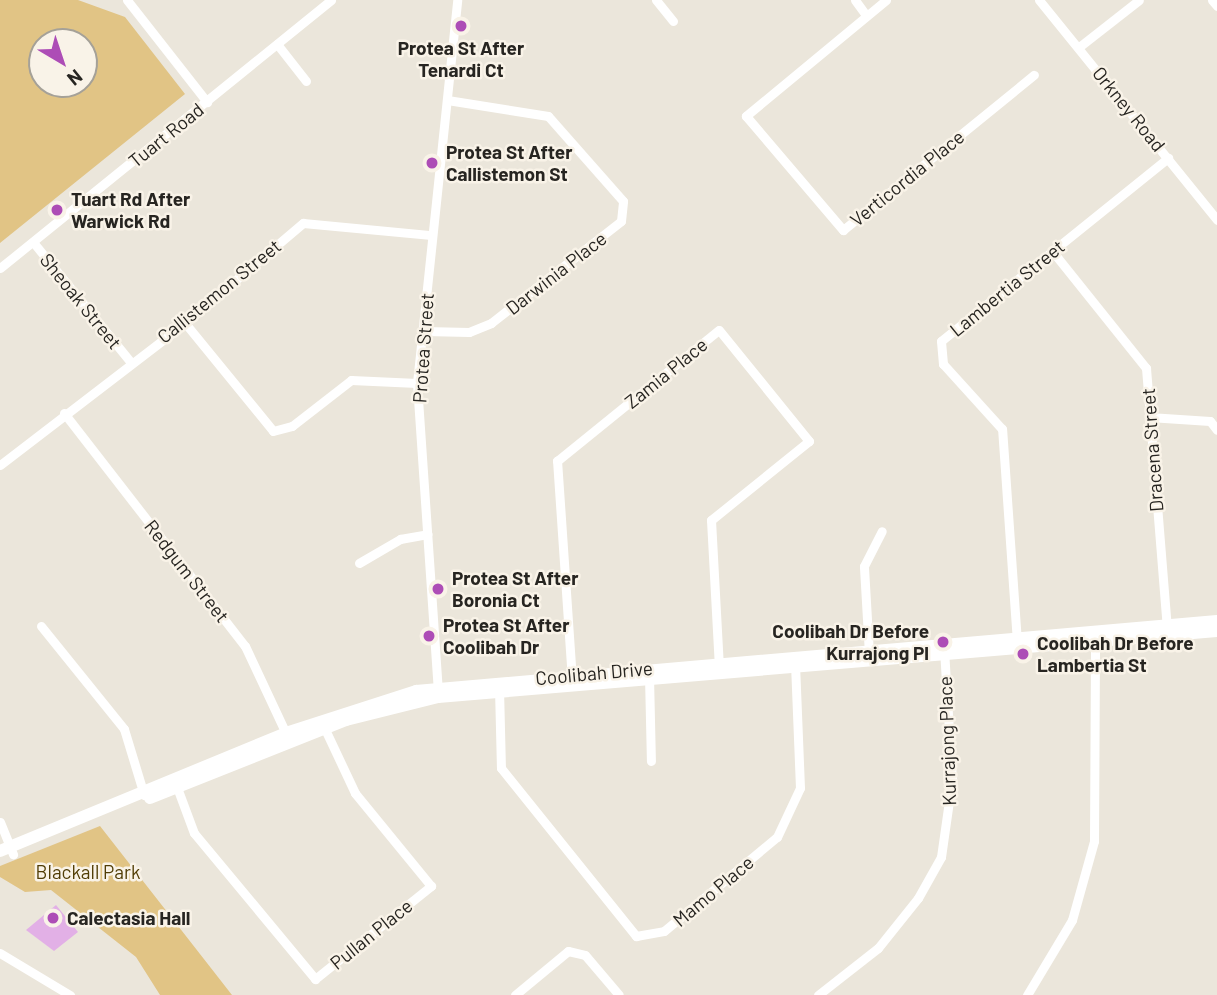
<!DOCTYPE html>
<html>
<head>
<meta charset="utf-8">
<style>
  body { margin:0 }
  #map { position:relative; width:1217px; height:995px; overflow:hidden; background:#ebe6db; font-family:Barlow,sans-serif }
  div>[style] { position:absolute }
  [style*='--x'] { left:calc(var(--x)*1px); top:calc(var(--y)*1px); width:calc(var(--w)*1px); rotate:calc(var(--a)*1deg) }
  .green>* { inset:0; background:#e1c485 }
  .building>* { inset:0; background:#e2b0e6 }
  .minor>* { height:9px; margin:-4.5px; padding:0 4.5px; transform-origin:4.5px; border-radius:4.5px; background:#fff }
  .secondary>* { height:12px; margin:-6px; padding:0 6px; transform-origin:6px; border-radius:6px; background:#fff }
  .dots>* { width:19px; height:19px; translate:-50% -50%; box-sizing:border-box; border:4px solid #f9f3e8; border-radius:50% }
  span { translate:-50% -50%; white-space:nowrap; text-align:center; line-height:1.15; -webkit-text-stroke:5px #f9f3e8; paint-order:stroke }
  .poi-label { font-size:19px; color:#272521; font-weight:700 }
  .left { translate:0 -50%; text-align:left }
  .right { translate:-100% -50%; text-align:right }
  .street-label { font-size:19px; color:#272521 }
  .park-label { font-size:19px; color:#513d05 }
  .north { position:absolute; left:28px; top:28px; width:70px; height:70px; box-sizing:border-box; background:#f9f3e8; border:2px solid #a5a198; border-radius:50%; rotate:141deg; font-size:19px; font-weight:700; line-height:28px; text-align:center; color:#272521 }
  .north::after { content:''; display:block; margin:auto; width:24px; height:32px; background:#ad4db6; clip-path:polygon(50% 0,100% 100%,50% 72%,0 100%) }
</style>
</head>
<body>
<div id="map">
  <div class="green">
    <i style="clip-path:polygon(evenodd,0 0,78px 0,125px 17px,185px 94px,0 243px,0 0,84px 42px,84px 84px,42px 84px,42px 42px,84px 42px)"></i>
    <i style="clip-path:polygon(100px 826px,232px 995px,160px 995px,136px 957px,51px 890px,25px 892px,0 877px,0 866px)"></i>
  </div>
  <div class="building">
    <i style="clip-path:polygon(56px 905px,78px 932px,54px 951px,26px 930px)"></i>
  </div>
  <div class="minor">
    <i style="--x:127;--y:0;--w:130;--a:51.9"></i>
    <i style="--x:656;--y:0;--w:27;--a:51"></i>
    <i style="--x:855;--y:0;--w:19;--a:54"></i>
    <i style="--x:886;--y:0;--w:182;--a:140.4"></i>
    <i style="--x:746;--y:116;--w:150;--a:49.6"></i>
    <i style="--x:843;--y:230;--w:246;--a:-39.1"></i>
    <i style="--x:1039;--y:0;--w:283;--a:51"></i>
    <i style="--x:1212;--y:0;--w:8;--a:50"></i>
    <i style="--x:277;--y:44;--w:47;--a:51.9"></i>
    <i style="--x:1079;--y:47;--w:76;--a:-38.1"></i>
    <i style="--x:33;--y:242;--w:152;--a:50.9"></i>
    <i style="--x:1053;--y:252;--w:149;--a:51.3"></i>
    <i style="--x:1146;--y:368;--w:263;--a:85.4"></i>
    <i style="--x:0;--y:268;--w:426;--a:-39"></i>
    <i style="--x:185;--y:323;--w:139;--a:50.8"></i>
    <i style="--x:273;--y:431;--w:20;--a:-15"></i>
    <i style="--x:292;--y:426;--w:75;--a:-37.9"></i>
    <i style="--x:351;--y:380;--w:66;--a:2.6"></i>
    <i style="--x:424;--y:331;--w:45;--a:1.3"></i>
    <i style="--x:469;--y:332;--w:24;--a:-22"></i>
    <i style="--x:491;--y:323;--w:165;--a:-38.1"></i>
    <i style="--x:621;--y:221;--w:20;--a:-84"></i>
    <i style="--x:623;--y:201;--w:113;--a:-131.4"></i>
    <i style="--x:548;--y:116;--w:102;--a:-171"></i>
    <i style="--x:64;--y:413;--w:295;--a:52.2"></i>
    <i style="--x:245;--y:646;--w:102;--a:64.9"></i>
    <i style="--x:1149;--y:417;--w:61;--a:3.8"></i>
    <i style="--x:1210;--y:421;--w:11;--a:52"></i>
    <i style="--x:0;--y:465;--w:233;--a:-37.5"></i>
    <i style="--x:185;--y:323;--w:155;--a:-40.3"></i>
    <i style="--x:303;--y:223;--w:129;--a:5.4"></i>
    <i style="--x:359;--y:563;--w:48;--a:-30.3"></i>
    <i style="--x:400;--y:539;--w:28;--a:-10"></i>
    <i style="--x:41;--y:626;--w:132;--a:51.1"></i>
    <i style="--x:124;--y:729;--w:69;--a:73.1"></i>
    <i style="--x:1017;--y:642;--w:214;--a:-94"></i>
    <i style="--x:1002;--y:429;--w:88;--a:-132.2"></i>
    <i style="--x:943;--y:364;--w:23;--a:-95"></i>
    <i style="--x:941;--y:341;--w:292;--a:-38.9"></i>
    <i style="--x:869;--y:654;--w:88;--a:-93.3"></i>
    <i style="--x:864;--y:566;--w:39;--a:-63"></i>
    <i style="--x:649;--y:676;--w:85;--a:88.7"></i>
    <i style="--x:572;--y:680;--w:220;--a:-93.9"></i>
    <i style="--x:557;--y:461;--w:208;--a:-39"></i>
    <i style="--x:719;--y:330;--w:143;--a:51"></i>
    <i style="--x:809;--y:441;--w:126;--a:141.1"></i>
    <i style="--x:711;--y:520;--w:148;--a:86.9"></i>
    <i style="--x:499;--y:688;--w:80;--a:88.6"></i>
    <i style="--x:501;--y:768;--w:216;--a:51.2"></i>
    <i style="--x:636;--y:936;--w:28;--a:-10"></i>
    <i style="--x:664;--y:931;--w:147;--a:-39.8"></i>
    <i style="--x:777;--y:837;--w:54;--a:-64.9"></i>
    <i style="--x:800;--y:788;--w:126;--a:-92.3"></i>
    <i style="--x:438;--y:692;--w:310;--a:-93.9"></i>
    <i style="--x:417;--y:383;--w:385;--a:-84"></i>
    <i style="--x:175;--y:782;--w:54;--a:69.6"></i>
    <i style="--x:194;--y:833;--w:190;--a:50.3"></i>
    <i style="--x:315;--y:979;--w:149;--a:-38.7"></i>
    <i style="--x:431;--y:886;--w:120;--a:-129.3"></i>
    <i style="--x:355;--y:793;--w:75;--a:-115.2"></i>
    <i style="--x:0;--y:822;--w:35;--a:68"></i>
    <i style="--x:0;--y:953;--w:82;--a:31"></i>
    <i style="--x:515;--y:995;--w:69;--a:-39.7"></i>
    <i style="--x:568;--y:951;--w:17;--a:13"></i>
    <i style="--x:585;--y:955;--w:52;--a:49.6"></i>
    <i style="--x:818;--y:995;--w:76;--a:-38.1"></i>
    <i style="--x:878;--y:948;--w:64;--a:-51.3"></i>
    <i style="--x:918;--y:898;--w:47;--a:-60.7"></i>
    <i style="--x:941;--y:857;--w:78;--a:-81.9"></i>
    <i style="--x:952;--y:780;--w:129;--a:-93.5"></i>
    <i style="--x:1027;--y:995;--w:87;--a:-59"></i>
    <i style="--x:1072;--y:920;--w:82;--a:-74.4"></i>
    <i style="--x:1094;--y:841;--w:204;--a:-89.7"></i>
  </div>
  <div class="secondary">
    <i style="--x:150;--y:798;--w:211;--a:-21.7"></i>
    <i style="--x:346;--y:720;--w:95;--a:-14"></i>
    <i style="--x:438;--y:697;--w:782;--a:-4.84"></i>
    <i style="--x:0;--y:851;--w:309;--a:-22.4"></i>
    <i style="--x:286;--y:733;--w:137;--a:-17.9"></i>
    <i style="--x:416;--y:691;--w:804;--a:-4.99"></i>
  </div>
  <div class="dots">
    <i style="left:461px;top:26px;background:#ad4db6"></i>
    <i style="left:432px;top:163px;background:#ad4db6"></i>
    <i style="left:57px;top:210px;background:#ad4db6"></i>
    <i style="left:438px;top:589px;background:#ad4db6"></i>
    <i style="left:429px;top:636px;background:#ad4db6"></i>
    <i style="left:943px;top:642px;background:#ad4db6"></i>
    <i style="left:1023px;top:654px;background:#ad4db6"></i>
    <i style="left:53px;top:918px;background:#ad4db6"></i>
  </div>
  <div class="poi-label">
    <span style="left:461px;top:59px">Protea St After<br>Tenardi Ct</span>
    <span class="left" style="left:446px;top:163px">Protea St After<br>Callistemon St</span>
    <span class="left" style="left:71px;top:210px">Tuart Rd After<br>Warwick Rd</span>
    <span class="left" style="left:452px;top:589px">Protea St After<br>Boronia Ct</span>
    <span class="left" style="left:443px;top:636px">Protea St After<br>Coolibah Dr</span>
    <span class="right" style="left:929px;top:642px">Coolibah Dr Before<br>Kurrajong Pl</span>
    <span class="left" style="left:1037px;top:654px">Coolibah Dr Before<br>Lambertia St</span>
    <span class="left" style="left:67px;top:918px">Calectasia Hall</span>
  </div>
  <div class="street-label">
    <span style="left:1129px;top:109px;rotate:51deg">Orkney Road</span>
    <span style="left:166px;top:135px;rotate:-39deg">Tuart Road</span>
    <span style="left:907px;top:178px;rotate:-39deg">Verticordia Place</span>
    <span style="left:556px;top:273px;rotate:-38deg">Darwinia Place</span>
    <span style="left:1007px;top:288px;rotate:-39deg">Lambertia Street</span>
    <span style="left:219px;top:291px;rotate:-39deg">Callistemon Street</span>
    <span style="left:81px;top:301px;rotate:51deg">Sheoak Street</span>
    <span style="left:423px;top:348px;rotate:-86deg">Protea Street</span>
    <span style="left:666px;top:373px;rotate:-39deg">Zamia Place</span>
    <span style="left:1152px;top:450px;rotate:-94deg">Dracena Street</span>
    <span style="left:187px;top:571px;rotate:52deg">Redgum Street</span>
    <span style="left:594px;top:673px;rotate:-5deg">Coolibah Drive</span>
    <span style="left:947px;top:741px;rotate:-92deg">Kurrajong Place</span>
    <span style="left:713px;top:891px;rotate:-40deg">Mamo Place</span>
    <span style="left:371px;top:934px;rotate:-39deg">Pullan Place</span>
  </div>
  <div class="park-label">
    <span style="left:88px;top:872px">Blackall Park</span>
  </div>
  <div class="north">N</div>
</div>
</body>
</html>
